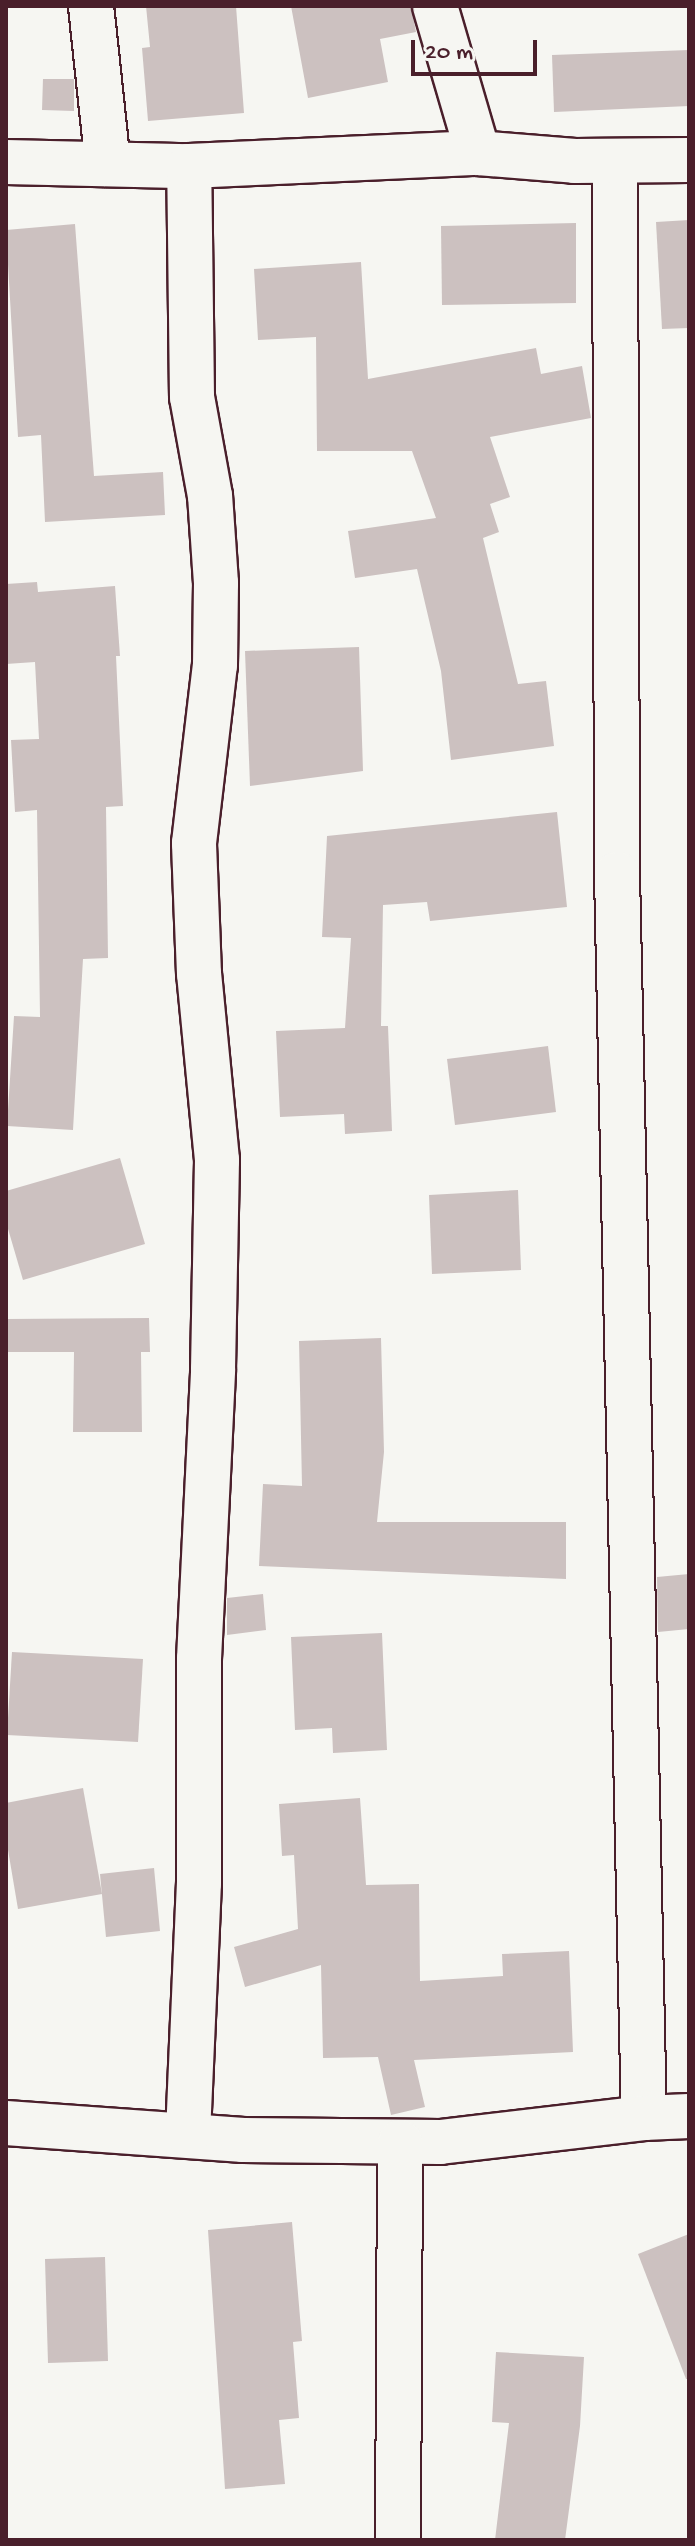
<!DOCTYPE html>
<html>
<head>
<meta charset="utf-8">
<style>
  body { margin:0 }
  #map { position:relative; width:695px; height:2546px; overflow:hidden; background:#f6f6f2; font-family:"Gochi Hand",sans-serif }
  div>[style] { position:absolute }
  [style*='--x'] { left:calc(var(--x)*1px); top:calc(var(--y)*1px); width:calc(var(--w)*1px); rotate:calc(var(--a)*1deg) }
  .building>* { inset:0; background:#ccc1c0 }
  .roads { filter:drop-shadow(2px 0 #4a1f2b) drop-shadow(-2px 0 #4a1f2b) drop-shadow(0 2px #4a1f2b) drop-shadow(0 -2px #4a1f2b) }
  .minor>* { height:44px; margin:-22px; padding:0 22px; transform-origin:22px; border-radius:22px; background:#f6f6f2 }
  span { translate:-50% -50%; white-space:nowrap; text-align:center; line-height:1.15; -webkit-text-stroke:7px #f6f6f2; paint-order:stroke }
  .frame { position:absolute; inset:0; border:8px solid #4a1f2b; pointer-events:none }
  .scale { position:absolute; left:411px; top:40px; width:126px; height:36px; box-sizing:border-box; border:4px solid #4a1f2b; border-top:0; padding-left:10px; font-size:24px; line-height:28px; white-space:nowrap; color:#4a1f2b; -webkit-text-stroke:6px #f6f6f2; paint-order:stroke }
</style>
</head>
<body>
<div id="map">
  <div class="building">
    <i style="clip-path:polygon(146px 6px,236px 6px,244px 113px,148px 121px,142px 48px,150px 47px)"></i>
    <i style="clip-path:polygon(291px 6px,411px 6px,416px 32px,380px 39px,388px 82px,308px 98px)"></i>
    <i style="clip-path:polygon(689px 50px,689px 106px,554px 112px,552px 55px)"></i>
    <i style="clip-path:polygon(43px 79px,74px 79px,74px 111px,42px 110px)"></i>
    <i style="clip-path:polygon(689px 220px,689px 328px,662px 329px,656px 222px)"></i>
    <i style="clip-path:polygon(576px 223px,576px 303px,442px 305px,441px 226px)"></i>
    <i style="clip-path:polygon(75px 224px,94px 476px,163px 472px,165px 515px,45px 522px,41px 435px,18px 437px,6px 230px)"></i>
    <i style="clip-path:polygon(361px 262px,368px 379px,536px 348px,541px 374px,582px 366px,591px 418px,490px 437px,510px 497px,490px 504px,499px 532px,483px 538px,518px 684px,546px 681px,554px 746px,451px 760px,441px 671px,417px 569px,355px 578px,348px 531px,436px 518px,412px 451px,317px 451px,316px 337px,258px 340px,254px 269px)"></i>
    <i style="clip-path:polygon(37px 582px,38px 592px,115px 586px,120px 656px,116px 656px,123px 806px,106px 807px,108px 958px,83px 959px,73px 1130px,7px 1126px,14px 1016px,40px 1017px,37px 810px,15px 812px,11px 740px,39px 739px,35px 662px,6px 664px,6px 584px)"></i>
    <i style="clip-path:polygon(359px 647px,363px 771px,250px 786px,245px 651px)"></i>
    <i style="clip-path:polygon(557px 812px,567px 907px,430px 921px,427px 902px,383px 905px,381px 1026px,388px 1026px,392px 1131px,345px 1134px,344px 1114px,280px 1117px,276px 1031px,345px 1028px,351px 938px,322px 937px,327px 836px)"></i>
    <i style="clip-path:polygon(548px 1046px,556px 1112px,455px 1125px,447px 1059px)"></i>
    <i style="clip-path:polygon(120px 1158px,145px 1244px,23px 1280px,6px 1222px,6px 1191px)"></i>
    <i style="clip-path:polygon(518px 1190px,521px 1270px,432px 1274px,429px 1195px)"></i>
    <i style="clip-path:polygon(149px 1318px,150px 1352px,141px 1352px,142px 1432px,73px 1432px,74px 1352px,6px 1352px,6px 1319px)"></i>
    <i style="clip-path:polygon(381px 1338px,384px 1452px,377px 1522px,566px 1522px,566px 1579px,259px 1566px,263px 1484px,302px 1486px,299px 1341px)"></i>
    <i style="clip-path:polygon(689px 1574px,689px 1629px,658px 1632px,657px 1577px)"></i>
    <i style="clip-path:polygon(263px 1594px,266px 1630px,227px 1635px,227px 1598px)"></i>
    <i style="clip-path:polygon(382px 1633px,387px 1750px,333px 1753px,332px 1728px,295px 1730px,291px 1637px)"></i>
    <i style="clip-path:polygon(12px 1652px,143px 1659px,138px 1742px,7px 1735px)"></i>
    <i style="clip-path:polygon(83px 1788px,102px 1894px,18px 1909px,6px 1838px,6px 1803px)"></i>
    <i style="clip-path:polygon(360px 1798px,366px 1885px,419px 1884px,420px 1981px,503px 1976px,502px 1954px,569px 1951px,573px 2052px,414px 2060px,425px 2107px,391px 2115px,378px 2057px,323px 2058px,321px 1965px,245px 1987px,234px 1947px,298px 1929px,294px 1855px,282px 1856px,279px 1804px)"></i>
    <i style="clip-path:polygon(154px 1868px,160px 1931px,106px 1937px,100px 1874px)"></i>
    <i style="clip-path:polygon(292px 2222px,302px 2341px,293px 2342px,299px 2418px,279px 2420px,285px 2484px,225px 2489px,208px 2230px)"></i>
    <i style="clip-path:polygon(689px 2234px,689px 2379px,686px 2379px,638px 2254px)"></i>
    <i style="clip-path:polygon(105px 2257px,108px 2361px,48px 2363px,45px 2259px)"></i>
    <i style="clip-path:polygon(496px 2352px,584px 2357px,580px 2426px,565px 2540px,495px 2540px,509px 2423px,492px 2422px)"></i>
  </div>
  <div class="roads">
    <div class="minor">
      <i style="--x:91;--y:6;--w:159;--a:83.9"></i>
      <i style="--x:435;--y:6;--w:153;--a:73.7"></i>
      <i style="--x:615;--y:161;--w:713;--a:89.84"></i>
      <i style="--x:617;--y:874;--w:1244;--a:88.76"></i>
      <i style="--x:6;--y:162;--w:183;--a:1.3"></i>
      <i style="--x:189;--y:166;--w:289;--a:-2.6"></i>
      <i style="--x:478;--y:153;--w:97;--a:4.7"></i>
      <i style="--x:575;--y:161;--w:114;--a:-0.5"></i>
      <i style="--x:6;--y:2123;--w:238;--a:4.1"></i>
      <i style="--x:243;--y:2140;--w:197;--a:0.6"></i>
      <i style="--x:440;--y:2142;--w:205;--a:-6.7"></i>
      <i style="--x:644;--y:2118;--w:45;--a:-2.5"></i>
      <i style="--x:188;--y:2134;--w:251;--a:-87.5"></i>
      <i style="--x:199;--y:1883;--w:224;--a:-90"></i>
      <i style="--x:199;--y:1659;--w:290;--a:-87.2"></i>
      <i style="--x:213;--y:1369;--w:209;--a:-88.9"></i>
      <i style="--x:217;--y:1160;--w:187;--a:-95.5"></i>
      <i style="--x:199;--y:974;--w:131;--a:-92.2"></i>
      <i style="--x:194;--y:843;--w:179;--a:-83.3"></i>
      <i style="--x:215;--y:665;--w:82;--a:-89.3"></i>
      <i style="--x:216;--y:583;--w:87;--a:-93.9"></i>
      <i style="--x:210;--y:496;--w:101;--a:-100.3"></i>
      <i style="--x:192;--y:397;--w:231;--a:-90.7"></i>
      <i style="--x:398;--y:2540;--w:398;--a:-89.7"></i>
    </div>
  </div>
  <div class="frame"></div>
  <div class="scale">20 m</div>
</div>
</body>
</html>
